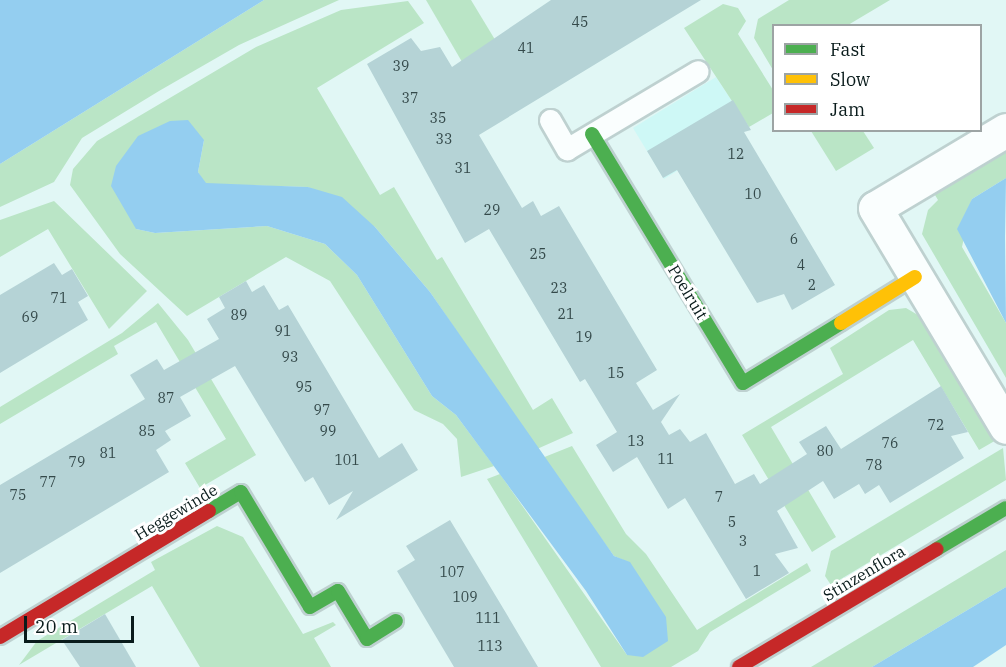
<!DOCTYPE html>
<html>
<head>
<meta charset="utf-8">
<style>
  body { margin:0 }
  #map { position:relative; width:1006px; height:667px; overflow:hidden; background:#e1f7f5; font-family:"IBM Plex Serif",serif }
  div>[style] { position:absolute }
  [style*='--x'] { left:calc(var(--x)*1px); top:calc(var(--y)*1px); width:calc(var(--w)*1px); rotate:calc(var(--a)*1deg) }
  .built>* { inset:0; background:#cef8f6 }
  .green>* { inset:0; background:#bae5c6 }
  .water>* { inset:0; background:#94cef0 }
  .building>* { inset:0; background:#b5d3d6 }
  .roads { filter:drop-shadow(2px 0 #bed1d0) drop-shadow(-2px 0 #bed1d0) drop-shadow(0 2px #bed1d0) drop-shadow(0 -2px #bed1d0) }
  .lane>* { height:21px; margin:-10.5px; padding:0 10.5px; transform-origin:10.5px; border-radius:10.5px; background:#fafefe }
  .street>* { height:33px; margin:-16.5px; padding:0 16.5px; transform-origin:16.5px; border-radius:16.5px; background:#fafefe }
  .fast>* { height:14px; margin:-7px; padding:0 7px; transform-origin:7px; border-radius:7px; background:#4caf50 }
  .slow>* { height:14px; margin:-7px; padding:0 7px; transform-origin:7px; border-radius:7px; background:#ffc107 }
  .jam>* { height:14px; margin:-7px; padding:0 7px; transform-origin:7px; border-radius:7px; background:#c62828 }
  span { translate:-50% -50%; white-space:nowrap; text-align:center; line-height:1.15; -webkit-text-stroke:6px #fff; paint-order:stroke }
  .number-label { font-size:14px; color:#34494a }
  .number-label span { -webkit-text-stroke-width:0 }
  .street-label { font-size:16px; color:#091b1b }
  .legend { position:absolute; left:772px; top:24px; width:210px; height:108px; box-sizing:border-box; background:#fff; border:2px solid #9da4a4; margin:0; padding:8px 10px; list-style:none; font-size:18px; color:#091b1b }
  .legend li { display:flex; align-items:center; gap:12px; height:30px }
  .legend b { width:30px; border:2px solid #9da4a4 }
  .scale { position:absolute; left:24px; top:616px; width:110px; height:27px; box-sizing:border-box; border:3px solid #091b1b; border-top:0; padding-left:8px; font-size:18px; line-height:21px; white-space:nowrap; color:#091b1b; -webkit-text-stroke:4px #fff; paint-order:stroke }
</style>
</head>
<body>
<div id="map">
  <div class="built">
    <i style="clip-path:polygon(716px 77px,749px 127px,664px 179px,633px 128px)"></i>
  </div>
  <div class="green">
    <i style="clip-path:polygon(264px 0,339px 0,239px 45px,159px 91px,82px 138px,54px 182px,0 207px,0 164px)"></i>
    <i style="clip-path:polygon(426px 0,471px 0,532px 101px,497px 122px)"></i>
    <i style="clip-path:polygon(789px 0,890px 0,848px 25px,774px 26px,773px 70px,754px 38px,758px 19px)"></i>
    <i style="clip-path:polygon(408px 1px,424px 23px,317px 88px,380px 195px,394px 187px,437px 260px,442px 257px,533px 410px,552px 398px,573px 433px,537px 449px,430px 292px,375px 227px,308px 187px,205px 184px,198px 172px,204px 140px,136px 229px,155px 233px,267px 226px,325px 244px,357px 275px,432px 396px,456px 415px,494px 466px,461px 477px,457px 439px,443px 424px,414px 410px,330px 281px,286px 257px,187px 316px,120px 254px,70px 185px,73px 169px,97px 141px,256px 47px,341px 10px)"></i>
    <i style="clip-path:polygon(723px 4px,738px 8px,746px 21px,738px 34px,773px 90px,773px 113px,749px 127px,684px 28px)"></i>
    <i style="clip-path:polygon(811px 131px,863px 131px,874px 148px,836px 171px)"></i>
    <i style="clip-path:polygon(1006px 146px,1006px 178px,972px 199px,962px 247px,1006px 323px,1006px 378px,922px 234px,928px 210px,938px 200px,932px 190px)"></i>
    <i style="clip-path:polygon(54px 201px,147px 291px,109px 329px,48px 229px,0 257px,0 220px)"></i>
    <i style="clip-path:polygon(158px 303px,188px 340px,256px 455px,200px 488px,185px 463px,226px 439px,156px 322px,114px 346px,118px 354px,0 424px,0 407px,122px 333px)"></i>
    <i style="clip-path:polygon(906px 308px,923px 318px,998px 439px,979px 450px,913px 340px,771px 427px,836px 537px,812px 552px,742px 435px,843px 374px,830px 348px,889px 310px)"></i>
    <i style="clip-path:polygon(572px 446px,626px 534px,646px 554px,697px 630px,807px 563px,811px 571px,710px 632px,698px 651px,671px 667px,601px 667px,487px 479px,500px 474px,627px 655px,630px 563px,614px 556px,542px 458px)"></i>
    <i style="clip-path:polygon(1003px 448px,1006px 480px,831px 585px,825px 576px,831px 551px)"></i>
    <i style="clip-path:polygon(217px 526px,243px 537px,303px 634px,333px 622px,336px 625px,314px 638px,331px 667px,200px 667px,152px 586px,19px 665px,37px 641px,155px 570px,151px 562px)"></i>
    <i style="clip-path:polygon(1006px 550px,1006px 587px,872px 667px,811px 667px)"></i>
  </div>
  <div class="water">
    <i style="clip-path:polygon(0 0,264px 0,0 164px)"></i>
    <i style="clip-path:polygon(188px 120px,204px 140px,198px 172px,206px 183px,308px 187px,342px 197px,375px 227px,430px 292px,614px 556px,630px 562px,666px 617px,668px 641px,643px 657px,627px 655px,586px 591px,456px 415px,432px 396px,357px 275px,325px 244px,267px 226px,155px 233px,136px 229px,111px 186px,116px 166px,138px 136px,170px 121px)"></i>
    <i style="clip-path:polygon(1006px 178px,1005px 237px,1006px 323px,957px 229px,972px 199px)"></i>
    <i style="clip-path:polygon(1006px 587px,1006px 645px,973px 667px,872px 667px)"></i>
  </div>
  <div class="building">
    <i style="clip-path:polygon(551px 0,701px 0,479px 135px,522px 208px,533px 201px,541px 216px,559px 206px,657px 370px,636px 383px,653px 410px,680px 394px,661px 422px,669px 435px,680px 429px,690px 442px,706px 433px,735px 484px,754px 474px,760px 484px,807px 454px,799px 442px,826px 426px,841px 449px,941px 386px,968px 432px,951px 436px,964px 458px,890px 503px,879px 485px,865px 494px,859px 484px,834px 499px,823px 481px,777px 511px,798px 548px,775px 554px,789px 573px,746px 599px,685px 498px,668px 509px,637px 457px,613px 472px,596px 445px,617px 432px,585px 379px,580px 382px,489px 229px,465px 243px,367px 64px,411px 38px,421px 51px,440px 47px,452px 67px)"></i>
    <i style="clip-path:polygon(733px 100px,751px 130px,744px 132px,835px 285px,792px 310px,784px 294px,757px 303px,677px 170px,663px 178px,647px 151px)"></i>
    <i style="clip-path:polygon(54px 263px,62px 275px,72px 269px,88px 296px,78px 302px,88px 320px,0 373px,0 295px)"></i>
    <i style="clip-path:polygon(246px 281px,252px 292px,264px 285px,279px 310px,288px 305px,379px 458px,402px 443px,418px 470px,336px 520px,353px 491px,329px 505px,313px 477px,305px 482px,235px 366px,180px 397px,191px 416px,165px 431px,171px 440px,156px 450px,169px 472px,0 573px,0 485px,145px 399px,130px 375px,157px 359px,164px 370px,219px 339px,207px 319px,225px 308px,219px 297px)"></i>
    <i style="clip-path:polygon(450px 520px,506px 613px,538px 667px,454px 667px,397px 571px,415px 560px,406px 546px)"></i>
    <i style="clip-path:polygon(105px 614px,136px 667px,80px 667px,62px 640px)"></i>
  </div>
  <div class="roads">
    <div class="lane">
      <i style="--x:550;--y:120;--w:34;--a:60"></i>
      <i style="--x:567;--y:149;--w:152;--a:-30.8"></i>
    </div>
    <div class="street">
      <i style="--x:1006;--y:130;--w:152;--a:149.2"></i>
      <i style="--x:875;--y:208;--w:255;--a:59.1"></i>
    </div>
    <div class="fast">
      <i style="--x:592;--y:134;--w:291;--a:58.8"></i>
      <i style="--x:743;--y:383;--w:115;--a:-31.5"></i>
      <i style="--x:209;--y:511;--w:37;--a:-31"></i>
      <i style="--x:241;--y:492;--w:134;--a:59"></i>
      <i style="--x:310;--y:607;--w:32;--a:-30"></i>
      <i style="--x:338;--y:591;--w:56;--a:58.9"></i>
      <i style="--x:367;--y:639;--w:34;--a:-32"></i>
      <i style="--x:937;--y:549;--w:80;--a:-30.7"></i>
    </div>
    <div class="slow">
      <i style="--x:841;--y:323;--w:87;--a:-31.9"></i>
    </div>
    <div class="jam">
      <i style="--x:0;--y:637;--w:244;--a:-31.1"></i>
      <i style="--x:739;--y:667;--w:230;--a:-30.8"></i>
    </div>
  </div>
  <div class="number-label">
    <span style="left:580px;top:22px">45</span>
    <span style="left:526px;top:48px">41</span>
    <span style="left:401px;top:66px">39</span>
    <span style="left:410px;top:98px">37</span>
    <span style="left:438px;top:118px">35</span>
    <span style="left:444px;top:139px">33</span>
    <span style="left:736px;top:154px">12</span>
    <span style="left:463px;top:168px">31</span>
    <span style="left:753px;top:194px">10</span>
    <span style="left:492px;top:210px">29</span>
    <span style="left:794px;top:239px">6</span>
    <span style="left:538px;top:254px">25</span>
    <span style="left:801px;top:265px">4</span>
    <span style="left:812px;top:285px">2</span>
    <span style="left:559px;top:288px">23</span>
    <span style="left:59px;top:298px">71</span>
    <span style="left:566px;top:314px">21</span>
    <span style="left:239px;top:315px">89</span>
    <span style="left:30px;top:317px">69</span>
    <span style="left:283px;top:331px">91</span>
    <span style="left:584px;top:337px">19</span>
    <span style="left:290px;top:357px">93</span>
    <span style="left:616px;top:373px">15</span>
    <span style="left:304px;top:387px">95</span>
    <span style="left:166px;top:398px">87</span>
    <span style="left:322px;top:410px">97</span>
    <span style="left:936px;top:425px">72</span>
    <span style="left:147px;top:431px">85</span>
    <span style="left:328px;top:431px">99</span>
    <span style="left:636px;top:441px">13</span>
    <span style="left:890px;top:443px">76</span>
    <span style="left:825px;top:451px">80</span>
    <span style="left:108px;top:453px">81</span>
    <span style="left:666px;top:459px">11</span>
    <span style="left:347px;top:460px">101</span>
    <span style="left:77px;top:462px">79</span>
    <span style="left:874px;top:465px">78</span>
    <span style="left:48px;top:482px">77</span>
    <span style="left:18px;top:495px">75</span>
    <span style="left:719px;top:497px">7</span>
    <span style="left:732px;top:522px">5</span>
    <span style="left:743px;top:541px">3</span>
    <span style="left:757px;top:571px">1</span>
    <span style="left:452px;top:572px">107</span>
    <span style="left:465px;top:597px">109</span>
    <span style="left:488px;top:618px">111</span>
    <span style="left:490px;top:646px">113</span>
  </div>
  <div class="street-label">
    <span style="left:688px;top:292px;rotate:59deg">Poelruit</span>
    <span style="left:176px;top:512px;rotate:-31deg">Heggewinde</span>
    <span style="left:864px;top:573px;rotate:-31deg">Stinzenflora</span>
  </div>
  <ul class="legend">
  <li><b style="height:8px;background:#4caf50"></b>Fast</li>
  <li><b style="height:8px;background:#ffc107"></b>Slow</li>
  <li><b style="height:8px;background:#c62828"></b>Jam</li>
  </ul>
  <div class="scale">20 m</div>
</div>
</body>
</html>
